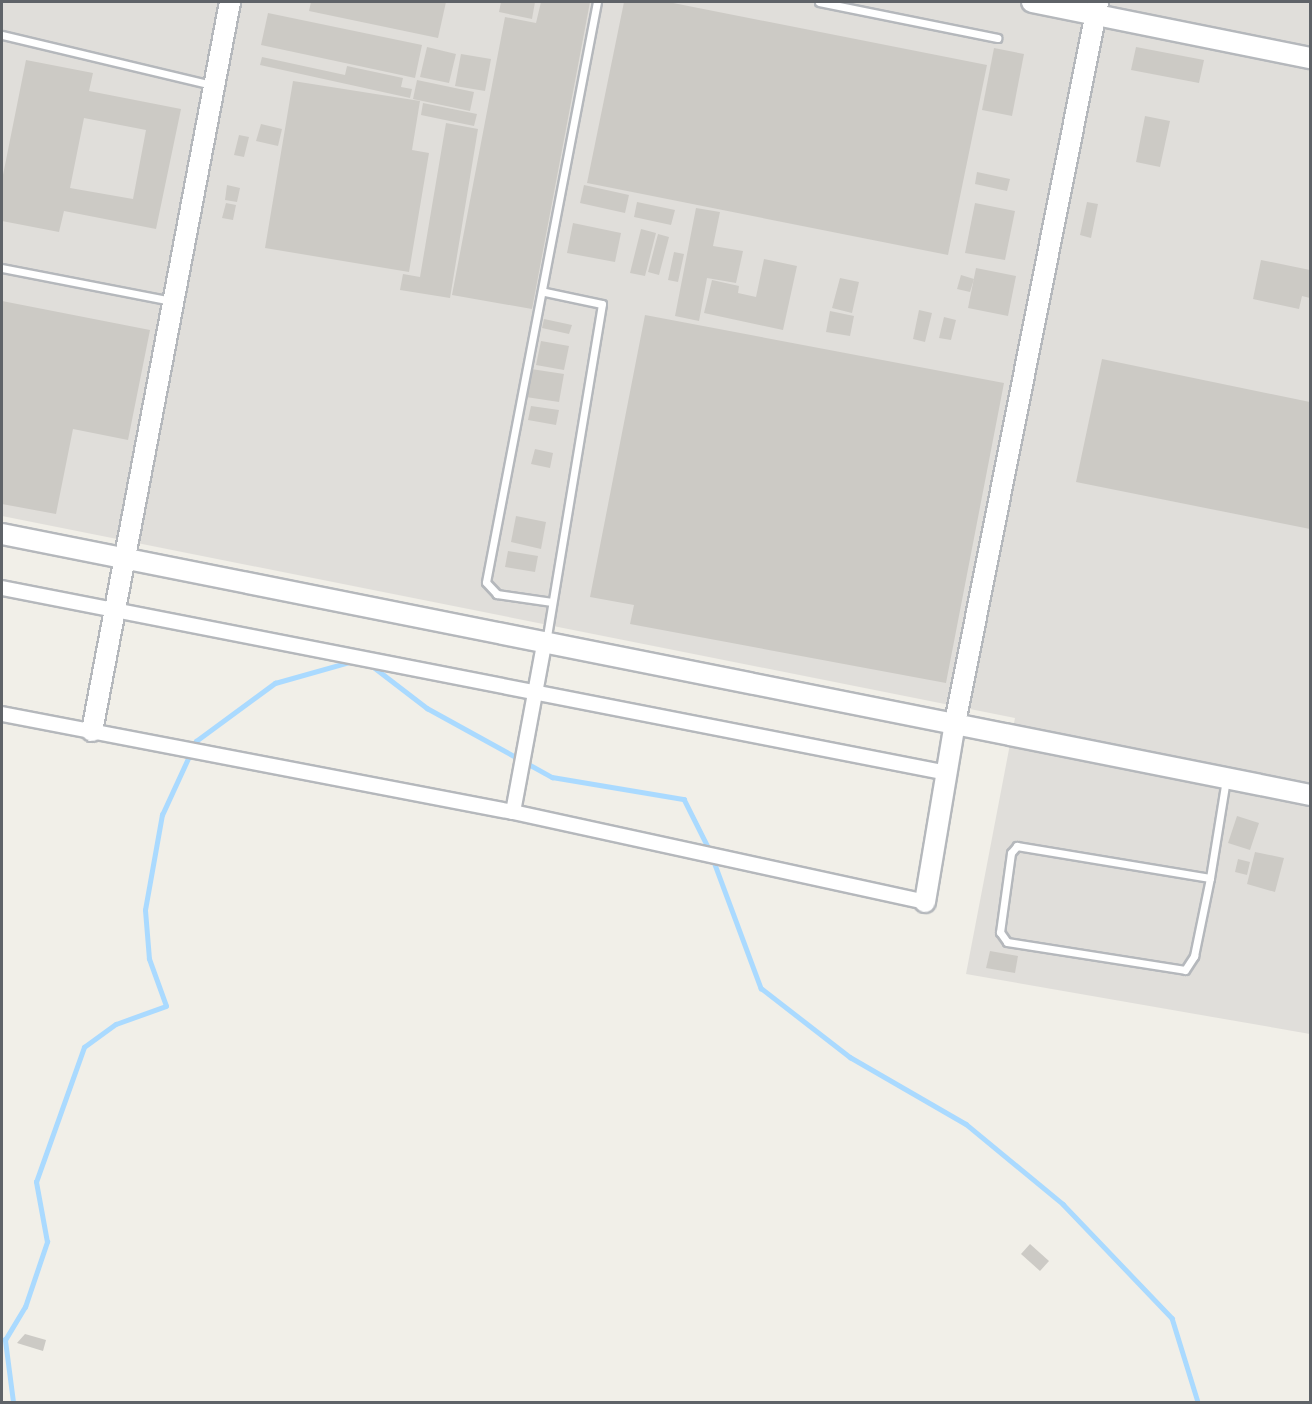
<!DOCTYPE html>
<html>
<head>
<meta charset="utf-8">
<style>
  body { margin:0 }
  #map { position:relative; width:1312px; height:1404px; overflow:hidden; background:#f1efe8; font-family:Ubuntu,sans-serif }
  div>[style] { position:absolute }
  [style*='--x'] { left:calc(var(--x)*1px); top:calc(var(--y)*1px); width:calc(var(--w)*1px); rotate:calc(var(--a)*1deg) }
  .industrial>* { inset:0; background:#e0deda }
  .stream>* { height:4.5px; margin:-2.25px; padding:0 2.25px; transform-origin:2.25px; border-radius:2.25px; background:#aadaff }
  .building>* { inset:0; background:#cccac5 }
  .roads { filter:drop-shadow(2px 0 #b5b8bc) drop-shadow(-2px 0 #b5b8bc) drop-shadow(0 2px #b5b8bc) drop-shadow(0 -2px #b5b8bc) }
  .lane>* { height:7px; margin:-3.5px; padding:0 3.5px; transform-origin:3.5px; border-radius:3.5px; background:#fff }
  .street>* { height:14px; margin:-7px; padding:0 7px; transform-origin:7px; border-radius:7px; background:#fff }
  .secondary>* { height:20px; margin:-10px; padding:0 10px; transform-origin:10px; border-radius:10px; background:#fff }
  span { translate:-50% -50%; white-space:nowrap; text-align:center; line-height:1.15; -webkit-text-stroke:6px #fff; paint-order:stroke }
  .frame { position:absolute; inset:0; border:3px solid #5f6368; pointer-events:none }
</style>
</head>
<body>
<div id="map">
  <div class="industrial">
    <i style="clip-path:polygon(2px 2px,1310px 2px,1310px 1034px,966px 974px,1015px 718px,2px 516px)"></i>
  </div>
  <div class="stream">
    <i style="--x:371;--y:665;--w:71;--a:37.5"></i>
    <i style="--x:427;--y:708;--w:143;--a:28.9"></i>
    <i style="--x:552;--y:777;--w:134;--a:9.5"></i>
    <i style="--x:684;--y:799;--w:58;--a:63.4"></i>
    <i style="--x:713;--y:859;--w:138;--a:69.6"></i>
    <i style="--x:761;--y:988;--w:113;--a:37.8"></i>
    <i style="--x:850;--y:1057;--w:134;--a:30"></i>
    <i style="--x:966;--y:1124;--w:126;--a:39.5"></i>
    <i style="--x:1063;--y:1204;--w:158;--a:46.3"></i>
    <i style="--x:1172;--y:1318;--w:88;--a:72.8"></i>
    <i style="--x:13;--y:1402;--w:63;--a:-97.4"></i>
    <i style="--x:5;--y:1340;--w:39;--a:-59"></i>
    <i style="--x:25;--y:1307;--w:69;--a:-71.3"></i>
    <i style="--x:47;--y:1242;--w:61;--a:-100.4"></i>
    <i style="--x:36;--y:1182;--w:143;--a:-70.4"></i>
    <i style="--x:84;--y:1047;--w:39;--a:-36"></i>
    <i style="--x:116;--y:1024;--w:53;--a:-19.8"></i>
    <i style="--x:166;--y:1006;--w:50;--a:-109.9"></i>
    <i style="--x:149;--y:959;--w:49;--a:-94.7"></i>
    <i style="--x:145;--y:910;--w:97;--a:-79.9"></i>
    <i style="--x:162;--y:815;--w:81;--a:-65.3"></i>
    <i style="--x:196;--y:741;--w:98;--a:-36.3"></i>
    <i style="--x:275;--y:683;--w:81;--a:-15.8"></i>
  </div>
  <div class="building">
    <i style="clip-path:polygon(311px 2px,446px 2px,438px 38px,309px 11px)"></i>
    <i style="clip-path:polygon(501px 2px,535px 2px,532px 19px,499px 12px)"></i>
    <i style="clip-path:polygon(541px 2px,590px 2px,532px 309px,452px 295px,505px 17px,536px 23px)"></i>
    <i style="clip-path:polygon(624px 2px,668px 2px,987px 65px,948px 255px,587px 183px)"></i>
    <i style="clip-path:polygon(268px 13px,422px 45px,415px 78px,261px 45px)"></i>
    <i style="clip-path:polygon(427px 47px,456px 54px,449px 83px,420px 77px)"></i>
    <i style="clip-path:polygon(1136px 47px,1204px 60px,1199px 83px,1131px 70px)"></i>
    <i style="clip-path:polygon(994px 48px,1024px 54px,1012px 116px,982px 110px)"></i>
    <i style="clip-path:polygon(461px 54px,491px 59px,485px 91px,455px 86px)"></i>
    <i style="clip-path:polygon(262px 57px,345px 75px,347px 66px,403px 78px,401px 87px,412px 89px,410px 98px,260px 65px)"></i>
    <i style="clip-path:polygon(evenodd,26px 60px,93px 73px,89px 91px,181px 109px,156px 229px,64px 211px,59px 232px,2px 221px,2px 180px,26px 60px,84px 118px,146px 130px,133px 199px,70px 188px,84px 118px)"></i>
    <i style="clip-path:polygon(417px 80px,474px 92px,470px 111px,413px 99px)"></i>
    <i style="clip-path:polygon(293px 81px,420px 101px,412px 150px,429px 153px,409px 272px,265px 248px)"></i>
    <i style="clip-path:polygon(423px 103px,477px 114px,474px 126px,421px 115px)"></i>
    <i style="clip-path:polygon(1145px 116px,1170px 121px,1160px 167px,1136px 162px)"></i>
    <i style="clip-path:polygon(446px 123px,478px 129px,450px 298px,400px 290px,403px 274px,420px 277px)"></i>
    <i style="clip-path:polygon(261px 124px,282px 129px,278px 146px,256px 141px)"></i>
    <i style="clip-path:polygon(239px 135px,249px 137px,244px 157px,234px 155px)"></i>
    <i style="clip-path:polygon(977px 172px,1010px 179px,1007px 191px,975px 184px)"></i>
    <i style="clip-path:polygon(227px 185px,240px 188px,237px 202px,225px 200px)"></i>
    <i style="clip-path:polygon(584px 185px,629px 195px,625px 213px,580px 203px)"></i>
    <i style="clip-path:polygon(637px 202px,675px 210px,671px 225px,634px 217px)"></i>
    <i style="clip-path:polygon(1087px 202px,1098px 204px,1091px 238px,1080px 235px)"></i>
    <i style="clip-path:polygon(226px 203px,236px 205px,233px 220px,222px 218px)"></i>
    <i style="clip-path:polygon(975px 203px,1015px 211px,1005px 260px,965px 253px)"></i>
    <i style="clip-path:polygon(696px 208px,720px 212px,713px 246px,743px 251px,736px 283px,707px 278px,699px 321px,675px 316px)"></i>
    <i style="clip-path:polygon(573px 223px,621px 233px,615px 262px,567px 253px)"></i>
    <i style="clip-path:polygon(641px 229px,656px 233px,645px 276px,630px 273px)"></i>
    <i style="clip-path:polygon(658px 234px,669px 237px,659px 275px,648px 272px)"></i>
    <i style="clip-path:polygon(674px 252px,684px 254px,678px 282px,668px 280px)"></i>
    <i style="clip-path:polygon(764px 259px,797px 266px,783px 330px,704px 313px,712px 280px,739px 286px,738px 293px,756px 297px)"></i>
    <i style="clip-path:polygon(1261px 260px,1310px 270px,1310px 298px,1302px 296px,1299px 309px,1253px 299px)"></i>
    <i style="clip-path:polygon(976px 268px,1016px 276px,1008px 316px,968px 308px)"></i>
    <i style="clip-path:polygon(961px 275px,974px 279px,970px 292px,957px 289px)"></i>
    <i style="clip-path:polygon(840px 278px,859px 282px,852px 313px,832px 308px)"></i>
    <i style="clip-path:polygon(2px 301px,150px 330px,128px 440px,73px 429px,56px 514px,2px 504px)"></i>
    <i style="clip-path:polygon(919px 310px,932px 313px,925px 342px,913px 339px)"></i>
    <i style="clip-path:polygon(830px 311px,854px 316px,850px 336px,826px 332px)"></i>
    <i style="clip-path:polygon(645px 315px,1004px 383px,946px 683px,630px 624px,634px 605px,590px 597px)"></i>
    <i style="clip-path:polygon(944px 317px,956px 320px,951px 340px,939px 338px)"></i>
    <i style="clip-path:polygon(544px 319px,572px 325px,569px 334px,542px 328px)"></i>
    <i style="clip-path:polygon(541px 341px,569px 346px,564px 370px,536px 365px)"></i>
    <i style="clip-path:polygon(1102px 359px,1310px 402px,1310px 529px,1076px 482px)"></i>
    <i style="clip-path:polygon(531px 369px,564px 374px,559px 402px,526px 397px)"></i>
    <i style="clip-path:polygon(531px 406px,559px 410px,556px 425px,528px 420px)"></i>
    <i style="clip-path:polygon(535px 449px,553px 453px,550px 468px,531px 464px)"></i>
    <i style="clip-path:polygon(516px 516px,546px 522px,541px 549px,511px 542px)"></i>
    <i style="clip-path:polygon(508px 551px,538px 556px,535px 572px,505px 567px)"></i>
    <i style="clip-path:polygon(1237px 816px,1259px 823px,1250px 850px,1228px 843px)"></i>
    <i style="clip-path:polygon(1255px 852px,1284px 858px,1275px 892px,1247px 884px)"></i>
    <i style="clip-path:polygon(1238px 859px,1250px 862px,1247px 875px,1235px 872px)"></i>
    <i style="clip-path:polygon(990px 951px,1018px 956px,1015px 973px,986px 968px)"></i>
    <i style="clip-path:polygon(1030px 1244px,1049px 1261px,1040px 1271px,1021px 1254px)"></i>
    <i style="clip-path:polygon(25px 1334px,46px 1340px,43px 1351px,17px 1343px)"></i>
  </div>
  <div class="roads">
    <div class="lane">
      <i style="--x:819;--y:2;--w:182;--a:11.4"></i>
      <i style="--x:2;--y:35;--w:216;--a:13.4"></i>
      <i style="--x:2;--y:268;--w:172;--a:11"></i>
      <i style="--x:545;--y:292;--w:58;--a:11.9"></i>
      <i style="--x:602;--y:304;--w:343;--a:99.4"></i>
      <i style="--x:552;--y:602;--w:56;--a:-171.7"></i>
      <i style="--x:497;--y:594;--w:16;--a:-133"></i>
      <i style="--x:486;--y:582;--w:591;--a:-79.17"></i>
      <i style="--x:1210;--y:878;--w:196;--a:-170.6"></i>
      <i style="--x:1017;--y:846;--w:9;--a:131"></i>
      <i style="--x:1011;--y:853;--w:80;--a:97.9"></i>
      <i style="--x:1000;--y:932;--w:12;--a:55"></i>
      <i style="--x:1007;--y:942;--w:180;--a:8.9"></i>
      <i style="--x:1185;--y:970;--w:17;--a:-57"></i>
      <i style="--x:1194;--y:956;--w:80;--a:-78.4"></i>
      <i style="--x:1210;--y:878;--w:100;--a:-80.8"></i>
    </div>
    <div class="street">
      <i style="--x:2;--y:588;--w:964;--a:11.07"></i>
      <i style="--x:2;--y:714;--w:520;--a:10.86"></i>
      <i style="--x:513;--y:812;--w:422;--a:12.3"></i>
      <i style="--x:513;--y:812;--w:170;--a:-79.5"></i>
    </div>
    <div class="secondary">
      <i style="--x:1032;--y:2;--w:284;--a:11.4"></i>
      <i style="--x:2;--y:534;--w:1334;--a:11.28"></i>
      <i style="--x:92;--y:731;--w:742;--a:-79.28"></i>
      <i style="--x:925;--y:902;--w:176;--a:-80.5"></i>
      <i style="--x:954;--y:728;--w:740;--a:-78.78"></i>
    </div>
  </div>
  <div class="frame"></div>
</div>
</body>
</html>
